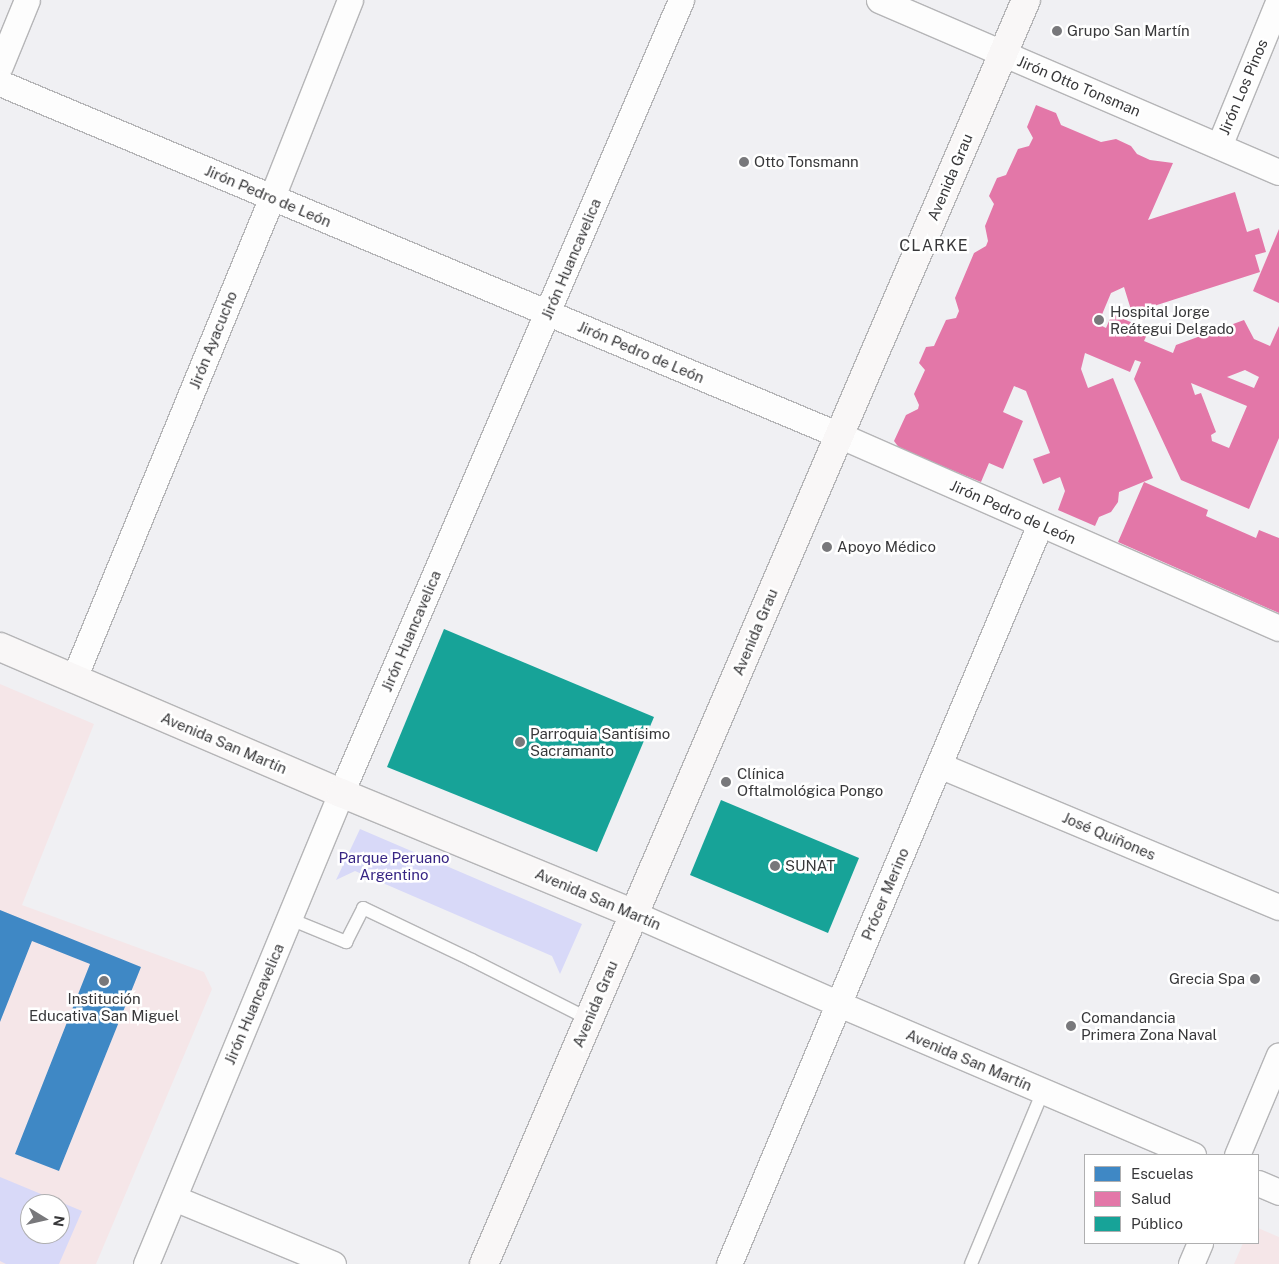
<!DOCTYPE html>
<html>
<head>
<meta charset="utf-8">
<style>
  body { margin:0 }
  #map { position:relative; width:1279px; height:1264px; overflow:hidden; background:#f0f0f3; font-family:"Public Sans",sans-serif }
  div>[style] { position:absolute }
  [style*='--x'] { left:calc(var(--x)*1px); top:calc(var(--y)*1px); width:calc(var(--w)*1px); rotate:calc(var(--a)*1deg) }
  .education>* { inset:0; background:#f5e6e8 }
  .green>* { inset:0; background:#d8d9f8 }
  .schools>* { inset:0; background:#3f88c5 }
  .health>* { inset:0; background:#e377a8 }
  .public>* { inset:0; background:#17a398 }
  .roads { filter:drop-shadow(1px 0 #b5b5b7) drop-shadow(-1px 0 #b5b5b7) drop-shadow(0 1px #b5b5b7) drop-shadow(0 -1px #b5b5b7) }
  .service>* { height:12px; margin:-6px; padding:0 6px; transform-origin:6px; border-radius:6px; background:#fdfdfd }
  .minor>* { height:25px; margin:-12.5px; padding:0 12.5px; transform-origin:12.5px; border-radius:12.5px; background:#fdfdfd }
  .secondary>* { height:28px; margin:-14px; padding:0 14px; transform-origin:14px; border-radius:14px; background:#f9f7f7 }
  .dots>* { width:14px; height:14px; translate:-50% -50%; box-sizing:border-box; border:2px solid #fff; border-radius:50% }
  span { translate:-50% -50%; white-space:nowrap; text-align:center; line-height:1.15; -webkit-text-stroke:5px #fff; paint-order:stroke }
  .poi-label { font-size:15px; color:#38383a }
  .left { translate:0 -50%; text-align:left }
  .right { translate:-100% -50%; text-align:right }
  .street-label { font-size:15px; color:#38383a }
  .park-label { font-size:15px; color:#372584 }
  .neighbourhood-label { font-size:16px; color:#38383a; letter-spacing:1px }
  .legend { position:absolute; left:1084px; top:1154px; width:175px; height:90px; box-sizing:border-box; background:#fff; border:1px solid #afafb0; margin:0; padding:6px 9px; list-style:none; font-size:15px; color:#38383a }
  .legend li { display:flex; align-items:center; gap:10px; height:25px }
  .legend b { width:25px; border:1px solid #afafb0 }
  .north { position:absolute; left:20px; top:1194px; width:50px; height:50px; box-sizing:border-box; background:#fff; border:1px solid #afafb0; border-radius:50%; rotate:99deg; font-size:14px; font-weight:700; line-height:20px; text-align:center; color:#38383a }
  .north::after { content:''; display:block; margin:auto; width:18px; height:22px; background:#78787b; clip-path:polygon(50% 0,100% 100%,50% 72%,0 100%) }
</style>
</head>
<body>
<div id="map">
  <div class="education">
    <i style="clip-path:polygon(evenodd,0 684px,94px 724px,22px 905px,204px 972px,212px 989px,96px 1264px,0 1264px,0 684px,30px 1204px,60px 1204px,60px 1234px,30px 1234px,30px 1204px)"></i>
    <i style="clip-path:polygon(1258px 1228px,1279px 1237px,1279px 1264px,1234px 1264px,1243px 1243px,1258px 1243px)"></i>
  </div>
  <div class="green">
    <i style="clip-path:polygon(360px 829px,582px 924px,560px 974px,552px 956px,355px 871px,336px 880px)"></i>
    <i style="clip-path:polygon(evenodd,0 1177px,82px 1211px,59px 1264px,6px 1264px,0 1261px,0 1177px,30px 1204px,60px 1204px,60px 1234px,30px 1234px,30px 1204px)"></i>
  </div>
  <div class="schools">
    <i style="clip-path:polygon(0 910px,141px 967px,59px 1171px,15px 1154px,90px 964px,32px 941px,0 1022px)"></i>
  </div>
  <div class="health">
    <i style="clip-path:polygon(evenodd,1036px 105px,1056px 113px,1061px 125px,1101px 142px,1116px 139px,1131px 146px,1137px 154px,1150px 160px,1173px 163px,1148px 220px,1235px 192px,1247px 232px,1259px 228px,1266px 252px,1255px 255px,1260px 272px,1132px 313px,1124px 287px,1111px 293px,1098px 324px,1106px 328px,1112px 314px,1149px 330px,1144px 341px,1173px 353px,1176px 345px,1244px 320px,1254px 339px,1270px 346px,1279px 326px,1279px 438px,1249px 509px,1181px 480px,1134px 379px,1141px 362px,1135px 360px,1130px 372px,1085px 353px,1081px 369px,1088px 388px,1113px 378px,1153px 478px,1119px 492px,1118px 502px,1111px 512px,1099px 517px,1095px 526px,1058px 510px,1065px 491px,1060px 477px,1043px 484px,1033px 459px,1050px 453px,1026px 391px,1014px 386px,1003px 412px,1023px 421px,1003px 469px,989px 463px,981px 482px,900px 449px,894px 441px,906px 415px,918px 409px,919px 405px,914px 394px,925px 370px,919px 363px,926px 347px,934px 346px,946px 320px,956px 318px,959px 311px,955px 298px,974px 253px,986px 246px,988px 241px,985px 226px,994px 204px,989px 196px,997px 178px,1006px 175px,1018px 149px,1029px 146px,1033px 138px,1027px 127px,1036px 105px,1245px 370px,1259px 377px,1254px 388px,1227px 377px,1245px 370px,1036px 105px,1191px 383px,1247px 406px,1229px 448px,1212px 441px,1211px 435px,1216px 432px,1201px 393px,1195px 395px,1191px 383px)"></i>
    <i style="clip-path:polygon(1279px 229px,1279px 303px,1253px 291px)"></i>
    <i style="clip-path:polygon(1144px 482px,1208px 510px,1206px 516px,1256px 538px,1259px 530px,1279px 538px,1279px 613px,1118px 542px)"></i>
  </div>
  <div class="public">
    <i style="clip-path:polygon(444px 629px,654px 717px,597px 852px,387px 767px)"></i>
    <i style="clip-path:polygon(721px 800px,859px 858px,828px 933px,690px 875px)"></i>
  </div>
  <div class="roads">
    <div class="service">
      <i style="--x:290;--y:919;--w:61;--a:22.3"></i>
      <i style="--x:346;--y:942;--w:38;--a:-63"></i>
      <i style="--x:363;--y:908;--w:121;--a:25.5"></i>
      <i style="--x:472;--y:960;--w:131;--a:26.8"></i>
      <i style="--x:971;--y:1264;--w:187;--a:-67.4"></i>
    </div>
    <div class="minor">
      <i style="--x:879;--y:0;--w:435;--a:23.3"></i>
      <i style="--x:0;--y:66;--w:71;--a:-67.8"></i>
      <i style="--x:0;--y:83;--w:910;--a:22.76"></i>
      <i style="--x:839;--y:435;--w:480;--a:23.7"></i>
      <i style="--x:1219;--y:146;--w:158;--a:-67.7"></i>
      <i style="--x:74;--y:678;--w:520;--a:-67.63"></i>
      <i style="--x:272;--y:197;--w:212;--a:-68.4"></i>
      <i style="--x:939;--y:765;--w:368;--a:22.7"></i>
      <i style="--x:634;--y:914;--w:224;--a:23.7"></i>
      <i style="--x:839;--y:1004;--w:385;--a:23.1"></i>
      <i style="--x:1237;--y:1155;--w:108;--a:-67.2"></i>
      <i style="--x:1258;--y:1183;--w:23;--a:23"></i>
      <i style="--x:174;--y:1198;--w:172;--a:22.5"></i>
      <i style="--x:146;--y:1264;--w:510;--a:-67.51"></i>
      <i style="--x:341;--y:793;--w:863;--a:-66.79"></i>
      <i style="--x:729;--y:1264;--w:803;--a:-67.2"></i>
      <i style="--x:1191;--y:1264;--w:23;--a:-67"></i>
    </div>
    <div class="secondary">
      <i style="--x:0;--y:647;--w:371;--a:23.2"></i>
      <i style="--x:341;--y:793;--w:317;--a:22.4"></i>
      <i style="--x:484;--y:1264;--w:1375;--a:-66.79"></i>
    </div>
  </div>
  <div class="dots">
    <i style="left:1057px;top:31px;background:#78787b"></i>
    <i style="left:744px;top:162px;background:#78787b"></i>
    <i style="left:1099px;top:320px;background:#78787b"></i>
    <i style="left:827px;top:547px;background:#78787b"></i>
    <i style="left:520px;top:742px;background:#78787b"></i>
    <i style="left:726px;top:782px;background:#78787b"></i>
    <i style="left:775px;top:866px;background:#78787b"></i>
    <i style="left:1255px;top:979px;background:#78787b"></i>
    <i style="left:104px;top:981px;background:#78787b"></i>
    <i style="left:1071px;top:1026px;background:#78787b"></i>
  </div>
  <div class="poi-label">
    <span class="left" style="left:1067px;top:31px">Grupo San Martín</span>
    <span class="left" style="left:754px;top:162px">Otto Tonsmann</span>
    <span class="left" style="left:1110px;top:320px">Hospital Jorge<br>Reátegui Delgado</span>
    <span class="left" style="left:837px;top:547px">Apoyo Médico</span>
    <span class="left" style="left:530px;top:742px">Parroquia Santísimo<br>Sacramanto</span>
    <span class="left" style="left:737px;top:782px">Clínica<br>Oftalmológica Pongo</span>
    <span class="left" style="left:785px;top:866px">SUNAT</span>
    <span class="right" style="left:1245px;top:979px">Grecia Spa</span>
    <span style="left:104px;top:1007px">Institución<br>Educativa San Miguel</span>
    <span class="left" style="left:1081px;top:1026px">Comandancia<br>Primera Zona Naval</span>
  </div>
  <div class="street-label">
    <span style="left:1079px;top:86px;rotate:23deg">Jirón Otto Tonsman</span>
    <span style="left:1243px;top:87px;rotate:-67deg">Jirón Los Pinos</span>
    <span style="left:950px;top:177px;rotate:-67deg">Avenida Grau</span>
    <span style="left:268px;top:196px;rotate:23deg">Jirón Pedro de León</span>
    <span style="left:571px;top:259px;rotate:-67deg">Jirón Huancavelica</span>
    <span style="left:213px;top:340px;rotate:-68deg">Jirón Ayacucho</span>
    <span style="left:641px;top:352px;rotate:23deg">Jirón Pedro de León</span>
    <span style="left:1013px;top:512px;rotate:24deg">Jirón Pedro de León</span>
    <span style="left:411px;top:631px;rotate:-67deg">Jirón Huancavelica</span>
    <span style="left:755px;top:632px;rotate:-67deg">Avenida Grau</span>
    <span style="left:224px;top:743px;rotate:23deg">Avenida San Martín</span>
    <span style="left:1109px;top:836px;rotate:23deg">José Quiñones</span>
    <span style="left:885px;top:894px;rotate:-67deg">Prócer Merino</span>
    <span style="left:598px;top:899px;rotate:23deg">Avenida San Martín</span>
    <span style="left:254px;top:1004px;rotate:-67deg">Jirón Huancavelica</span>
    <span style="left:595px;top:1004px;rotate:-67deg">Avenida Grau</span>
    <span style="left:969px;top:1060px;rotate:23deg">Avenida San Martín</span>
  </div>
  <div class="park-label">
    <span style="left:394px;top:866px">Parque Peruano<br>Argentino</span>
  </div>
  <div class="neighbourhood-label">
    <span style="left:934px;top:246px">CLARKE</span>
  </div>
  <ul class="legend">
  <li><b style="height:14px;background:#3f88c5"></b>Escuelas</li>
  <li><b style="height:14px;background:#e377a8"></b>Salud</li>
  <li><b style="height:14px;background:#17a398"></b>Público</li>
  </ul>
  <div class="north">N</div>
</div>
</body>
</html>
